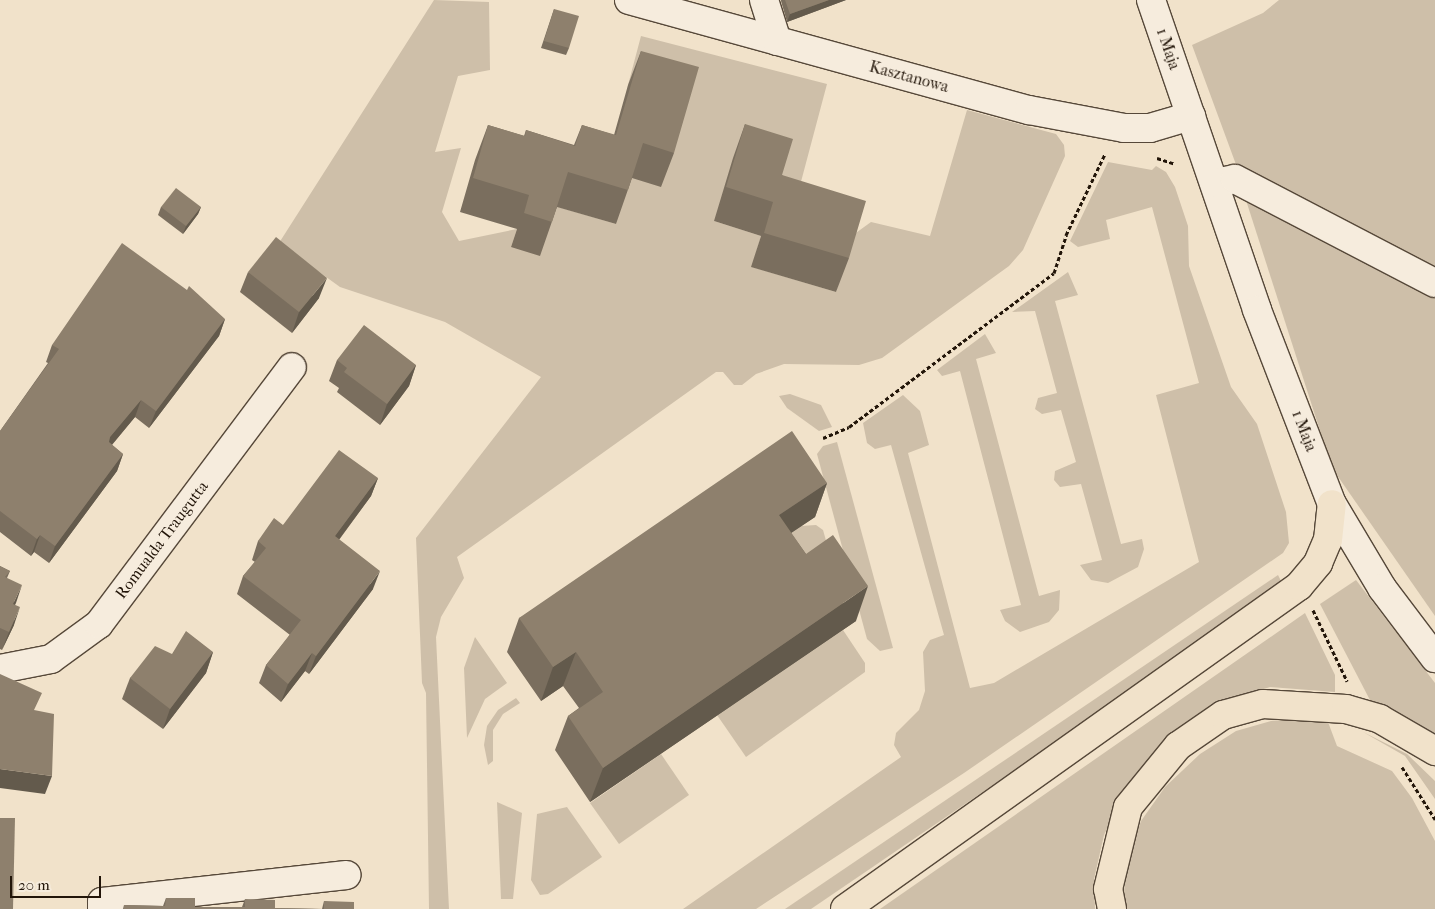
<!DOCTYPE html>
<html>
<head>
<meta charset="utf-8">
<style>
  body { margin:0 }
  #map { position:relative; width:1435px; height:909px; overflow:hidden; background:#f1e2ca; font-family:"IM FELL French Canon",serif }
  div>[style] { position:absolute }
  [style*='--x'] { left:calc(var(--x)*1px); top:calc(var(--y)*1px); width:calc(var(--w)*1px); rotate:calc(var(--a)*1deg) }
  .green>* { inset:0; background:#cebfa9 }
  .path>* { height:3px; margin-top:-1.5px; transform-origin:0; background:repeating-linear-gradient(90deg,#221509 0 4px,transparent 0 6.5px) }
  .roads { filter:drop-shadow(1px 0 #564839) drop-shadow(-1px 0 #564839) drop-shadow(0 1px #564839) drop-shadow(0 -1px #564839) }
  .minor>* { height:28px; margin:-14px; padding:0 14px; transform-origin:14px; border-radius:14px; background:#f6ecdd }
  .major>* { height:28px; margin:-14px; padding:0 14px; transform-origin:14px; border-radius:14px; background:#f1e2ca }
  .wall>* { inset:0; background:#7a6e5e }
  .shaded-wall>* { inset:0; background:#635a4c }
  .building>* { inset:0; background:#8e806d }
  span { translate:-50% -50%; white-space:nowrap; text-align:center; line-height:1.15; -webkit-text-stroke:4px #f6ecdd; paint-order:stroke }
  .street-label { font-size:16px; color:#221509 }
  .scale { position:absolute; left:10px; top:876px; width:91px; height:22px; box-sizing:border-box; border:2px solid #221509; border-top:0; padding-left:6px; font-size:15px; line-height:18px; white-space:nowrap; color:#221509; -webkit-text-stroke:4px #f6ecdd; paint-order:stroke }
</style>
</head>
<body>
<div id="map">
  <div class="green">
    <i style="clip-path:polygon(434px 0,489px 2px,490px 70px,458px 76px,435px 152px,461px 148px,442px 212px,459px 241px,517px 229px,511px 247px,555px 206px,616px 224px,628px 85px,641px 36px,827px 84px,798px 193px,714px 221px,761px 236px,752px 267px,836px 292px,853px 235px,871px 222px,930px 236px,967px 110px,1056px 134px,1064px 145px,1065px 156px,1023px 250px,1009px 266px,882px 358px,859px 365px,784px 364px,756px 374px,742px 385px,734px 385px,723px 372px,716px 372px,457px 557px,464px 578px,441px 617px,436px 637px,449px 909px,429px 909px,426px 693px,422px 683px,416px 538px,541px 377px,445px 322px,340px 287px,279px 243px)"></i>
    <i style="clip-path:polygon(1279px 0,1435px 0,1435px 270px,1238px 170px,1192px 45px,1263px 13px)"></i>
    <i style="clip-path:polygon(1108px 162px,1152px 170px,1156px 166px,1166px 172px,1175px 187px,1188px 226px,1189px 266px,1231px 387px,1257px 424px,1286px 512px,1289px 543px,1283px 553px,964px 773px,756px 909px,683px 909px,901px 757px,894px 745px,896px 733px,919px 710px,925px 691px,923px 652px,930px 640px,944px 635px,891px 445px,875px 449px,867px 443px,863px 423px,903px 395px,920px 411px,929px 445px,908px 453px,970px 688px,994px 683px,1199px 562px,1156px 395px,1199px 383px,1152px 207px,1106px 220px,1110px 239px,1078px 247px,1070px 241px)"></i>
    <i style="clip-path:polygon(1244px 194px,1435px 298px,1435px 616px,1332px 468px)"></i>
    <i style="clip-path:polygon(1068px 272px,1078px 295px,1055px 301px,1121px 544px,1142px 539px,1144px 549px,1138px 567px,1108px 583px,1091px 580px,1080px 565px,1102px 560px,1081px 484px,1060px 487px,1054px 480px,1055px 471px,1076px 462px,1061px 410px,1042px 414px,1035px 409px,1038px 398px,1057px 393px,1035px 311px,1012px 312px)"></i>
    <i style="clip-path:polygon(985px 334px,996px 353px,976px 359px,1039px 596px,1060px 590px,1059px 610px,1049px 622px,1020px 632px,1005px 621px,1000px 610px,1021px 605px,960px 371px,942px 376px,937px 370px)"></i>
    <i style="clip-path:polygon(790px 394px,821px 405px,832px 427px,819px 431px,787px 408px,779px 396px)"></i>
    <i style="clip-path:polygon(837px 442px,893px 648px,880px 651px,867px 639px,817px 454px,823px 446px)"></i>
    <i style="clip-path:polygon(816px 525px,823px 530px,832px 562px,767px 549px,801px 526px)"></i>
    <i style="clip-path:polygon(1278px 575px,1283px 585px,1096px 715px,811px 909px,785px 909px)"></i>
    <i style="clip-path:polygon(1356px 580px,1435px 683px,1435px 735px,1371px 702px,1320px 604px)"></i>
    <i style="clip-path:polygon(1305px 613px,1335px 675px,1335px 692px,1270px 687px,1232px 699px,1124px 792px,1104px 835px,1094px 879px,1095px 909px,880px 909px)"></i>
    <i style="clip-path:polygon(843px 630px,865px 663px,865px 672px,746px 757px,717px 715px)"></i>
    <i style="clip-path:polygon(475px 637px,507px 683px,485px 699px,467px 738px,464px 668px)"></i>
    <i style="clip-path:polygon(516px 698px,520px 703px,503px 714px,493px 730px,493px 761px,488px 765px,484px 745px,487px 726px,498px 710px)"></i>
    <i style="clip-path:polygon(1308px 718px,1328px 722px,1337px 746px,1392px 771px,1412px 798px,1435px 841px,1435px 909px,1123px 909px,1126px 863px,1141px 821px,1165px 787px,1200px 754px,1236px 731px,1271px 721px)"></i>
    <i style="clip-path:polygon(1363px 732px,1407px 754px,1435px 781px,1435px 799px,1405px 756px)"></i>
    <i style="clip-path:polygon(661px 754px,689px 795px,619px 844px,590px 803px)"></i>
    <i style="clip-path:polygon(497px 802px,522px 813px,513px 899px,501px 899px)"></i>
    <i style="clip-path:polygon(567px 807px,602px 857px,548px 894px,540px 895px,531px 880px,537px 814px)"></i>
  </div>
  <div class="path">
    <i style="--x:1157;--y:158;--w:19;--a:18"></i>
    <i style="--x:823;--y:438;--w:28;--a:-23"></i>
    <i style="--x:849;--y:427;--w:256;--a:-36.9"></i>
    <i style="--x:1054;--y:273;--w:40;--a:-72"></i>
    <i style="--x:1066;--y:235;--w:90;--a:-64.3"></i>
    <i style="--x:1313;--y:610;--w:79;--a:64.4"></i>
    <i style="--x:1402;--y:767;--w:62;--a:57.6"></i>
  </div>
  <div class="roads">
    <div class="minor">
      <i style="--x:629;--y:0;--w:415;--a:15.4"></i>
      <i style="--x:1029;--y:110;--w:97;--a:10.7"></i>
      <i style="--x:1124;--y:128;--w:26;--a:0"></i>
      <i style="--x:1150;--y:128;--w:43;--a:-16.3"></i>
      <i style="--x:764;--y:0;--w:43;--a:72.4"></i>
      <i style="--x:1151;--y:0;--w:328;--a:71.1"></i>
      <i style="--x:1257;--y:310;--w:208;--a:68.9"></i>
      <i style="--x:1332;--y:504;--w:98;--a:59.2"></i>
      <i style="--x:1382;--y:588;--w:88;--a:52.9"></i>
      <i style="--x:1216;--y:183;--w:19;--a:-12"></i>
      <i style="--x:1235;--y:179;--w:225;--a:27.5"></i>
      <i style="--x:0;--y:669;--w:52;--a:-11.1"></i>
      <i style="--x:51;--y:659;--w:59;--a:-36.1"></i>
      <i style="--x:99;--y:624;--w:321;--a:-53.1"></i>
      <i style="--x:102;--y:909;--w:7;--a:-90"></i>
      <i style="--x:102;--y:902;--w:246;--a:-6.3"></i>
    </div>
    <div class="major">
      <i style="--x:845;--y:909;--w:557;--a:-35.43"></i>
      <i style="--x:1299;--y:586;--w:30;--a:-50"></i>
      <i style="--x:1318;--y:563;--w:25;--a:-67"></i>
      <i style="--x:1328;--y:540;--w:36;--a:-84"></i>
      <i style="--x:1112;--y:909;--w:20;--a:-101"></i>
      <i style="--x:1108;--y:889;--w:84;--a:-76.3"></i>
      <i style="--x:1128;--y:807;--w:79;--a:-50.7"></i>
      <i style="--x:1178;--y:746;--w:55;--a:-34.6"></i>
      <i style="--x:1223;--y:715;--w:41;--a:-15.4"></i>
      <i style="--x:1263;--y:704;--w:83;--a:3.4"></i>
      <i style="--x:1346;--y:709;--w:35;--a:16"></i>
      <i style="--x:1380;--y:719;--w:64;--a:30.2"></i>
    </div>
  </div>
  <div class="wall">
    <i style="clip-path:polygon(781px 0,846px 0,787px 22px,781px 1px)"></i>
    <i style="clip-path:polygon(554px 9px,569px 48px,566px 55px,541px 48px)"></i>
    <i style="clip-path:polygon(641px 51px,674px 153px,661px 187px,632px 178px,616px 224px,557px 207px,540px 256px,511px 247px,517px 229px,460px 212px,475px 160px,488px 125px,524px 136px,526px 130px,574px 145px,582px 125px,614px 135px,628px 85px)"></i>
    <i style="clip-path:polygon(745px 124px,782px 175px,849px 258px,836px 292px,751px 267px,761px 236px,714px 221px,733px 158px)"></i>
    <i style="clip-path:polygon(161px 207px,201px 207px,198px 214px,183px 234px,158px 215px)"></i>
    <i style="clip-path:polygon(248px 272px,319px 298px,292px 333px,240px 292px)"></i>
    <i style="clip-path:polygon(225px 319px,219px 336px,149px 428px,135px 417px,112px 445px,123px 454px,117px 471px,49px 563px,34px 552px,31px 556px,0 532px,0 431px,48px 363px,46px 362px,52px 345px)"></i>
    <i style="clip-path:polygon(337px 360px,416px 365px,409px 386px,380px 425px,337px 392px,339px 388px,329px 381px)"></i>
    <i style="clip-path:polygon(378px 478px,371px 496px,339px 540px,373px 589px,309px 674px,305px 671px,281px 702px,259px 683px,266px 665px,290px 635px,237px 594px,243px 576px,255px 562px,252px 560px,258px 541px,283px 525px)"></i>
    <i style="clip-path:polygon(827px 483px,815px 517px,791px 533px,806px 554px,856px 621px,590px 802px,555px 750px,568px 716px,579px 708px,563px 686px,541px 701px,507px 652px,519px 618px)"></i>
    <i style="clip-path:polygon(0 566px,10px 571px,7px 578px,15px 604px,14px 625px,2px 650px,0 649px)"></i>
    <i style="clip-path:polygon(213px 652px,206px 673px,163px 729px,122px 699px,130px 678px,172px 654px)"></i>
    <i style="clip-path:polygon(166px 898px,195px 907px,242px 907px,245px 899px,275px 908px,322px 909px,324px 901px,354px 909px,123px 909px,124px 905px,163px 906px)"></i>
  </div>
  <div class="shaded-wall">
    <i style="clip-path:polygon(829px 0,846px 0,787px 22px,790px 14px)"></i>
    <i style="clip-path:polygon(201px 207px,198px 214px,183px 234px,186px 226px)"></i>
    <i style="clip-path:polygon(327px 278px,319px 298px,292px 333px,299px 312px)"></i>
    <i style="clip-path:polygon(225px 319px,219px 336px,149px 428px,156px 411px)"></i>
    <i style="clip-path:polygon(416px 365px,409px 386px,380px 425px,387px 404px)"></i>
    <i style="clip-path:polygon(141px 400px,135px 417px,104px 454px,110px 437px)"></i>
    <i style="clip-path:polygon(123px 454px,117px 471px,49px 563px,55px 546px)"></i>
    <i style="clip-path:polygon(378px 478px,371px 496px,328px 554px,335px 536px)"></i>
    <i style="clip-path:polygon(827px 483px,815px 517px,767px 549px,779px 515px)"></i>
    <i style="clip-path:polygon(40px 535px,34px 552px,31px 556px,37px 539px)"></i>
    <i style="clip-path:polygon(380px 571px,373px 589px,309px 674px,316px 656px)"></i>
    <i style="clip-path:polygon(22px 585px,16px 603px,7px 622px,13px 604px)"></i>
    <i style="clip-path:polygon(868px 586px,856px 621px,590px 802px,603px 768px)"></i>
    <i style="clip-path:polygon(20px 607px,14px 625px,2px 650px,9px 632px)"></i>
    <i style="clip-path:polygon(213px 652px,206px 673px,163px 729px,170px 709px)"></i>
    <i style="clip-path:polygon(576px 652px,563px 686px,541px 701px,553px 667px)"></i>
    <i style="clip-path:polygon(312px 653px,305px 671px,281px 702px,288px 684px)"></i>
    <i style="clip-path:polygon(0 769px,52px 776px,45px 794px,0 788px)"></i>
  </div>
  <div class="building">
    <i style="clip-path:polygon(785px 0,829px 0,790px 14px)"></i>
    <i style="clip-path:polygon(554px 9px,579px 16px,569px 48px,544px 41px)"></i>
    <i style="clip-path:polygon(641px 51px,699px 67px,674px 153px,643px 143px,628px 190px,568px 172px,552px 222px,524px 213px,529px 195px,473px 178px,488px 125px,525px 136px,526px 130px,575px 146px,582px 125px,616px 135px)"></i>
    <i style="clip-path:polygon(745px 124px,793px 139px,782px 175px,866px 201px,849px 258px,764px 233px,773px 202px,726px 187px)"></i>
    <i style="clip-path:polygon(176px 188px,201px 207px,186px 226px,161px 207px)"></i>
    <i style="clip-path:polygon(276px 237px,327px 278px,299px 312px,248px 272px)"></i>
    <i style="clip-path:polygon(122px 243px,187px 290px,189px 286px,225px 319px,156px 411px,141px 400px,110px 437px,109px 442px,123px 454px,55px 546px,40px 535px,37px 539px,0 511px,0 431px,59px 349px,52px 345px)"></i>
    <i style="clip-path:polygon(364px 325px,416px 365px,387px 404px,344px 372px,347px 368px,337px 360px)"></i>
    <i style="clip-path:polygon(792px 431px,827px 483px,779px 515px,806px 554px,833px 535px,868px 586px,603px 768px,568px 716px,603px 692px,576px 652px,553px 667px,519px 618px)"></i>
    <i style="clip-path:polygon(339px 450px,378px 478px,335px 536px,380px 571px,316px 656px,312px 653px,288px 684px,266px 665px,301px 620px,243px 576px,266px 548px,258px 541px,274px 518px,283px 525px)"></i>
    <i style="clip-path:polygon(0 566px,10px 571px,5px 577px,22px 585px,13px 604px,20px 607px,9px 632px,0 628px)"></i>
    <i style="clip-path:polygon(186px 631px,213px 652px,170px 709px,130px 678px,155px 646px,172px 654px)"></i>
    <i style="clip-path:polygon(0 674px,42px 693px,34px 710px,54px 714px,52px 776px,0 769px)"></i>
    <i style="clip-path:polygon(0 818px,15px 818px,13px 909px,0 909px)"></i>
    <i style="clip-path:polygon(166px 898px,195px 898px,195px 907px,245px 907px,245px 899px,275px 900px,275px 908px,324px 909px,324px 901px,354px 902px,354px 909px,124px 909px,124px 905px,165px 906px)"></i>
  </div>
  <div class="street-label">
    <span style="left:1168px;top:49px;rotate:71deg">1 Maja</span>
    <span style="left:909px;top:77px;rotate:15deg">Kasztanowa</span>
    <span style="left:1304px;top:431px;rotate:69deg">1 Maja</span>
    <span style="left:162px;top:540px;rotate:-53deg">Romualda Traugutta</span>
  </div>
  <div class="scale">20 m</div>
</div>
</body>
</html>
